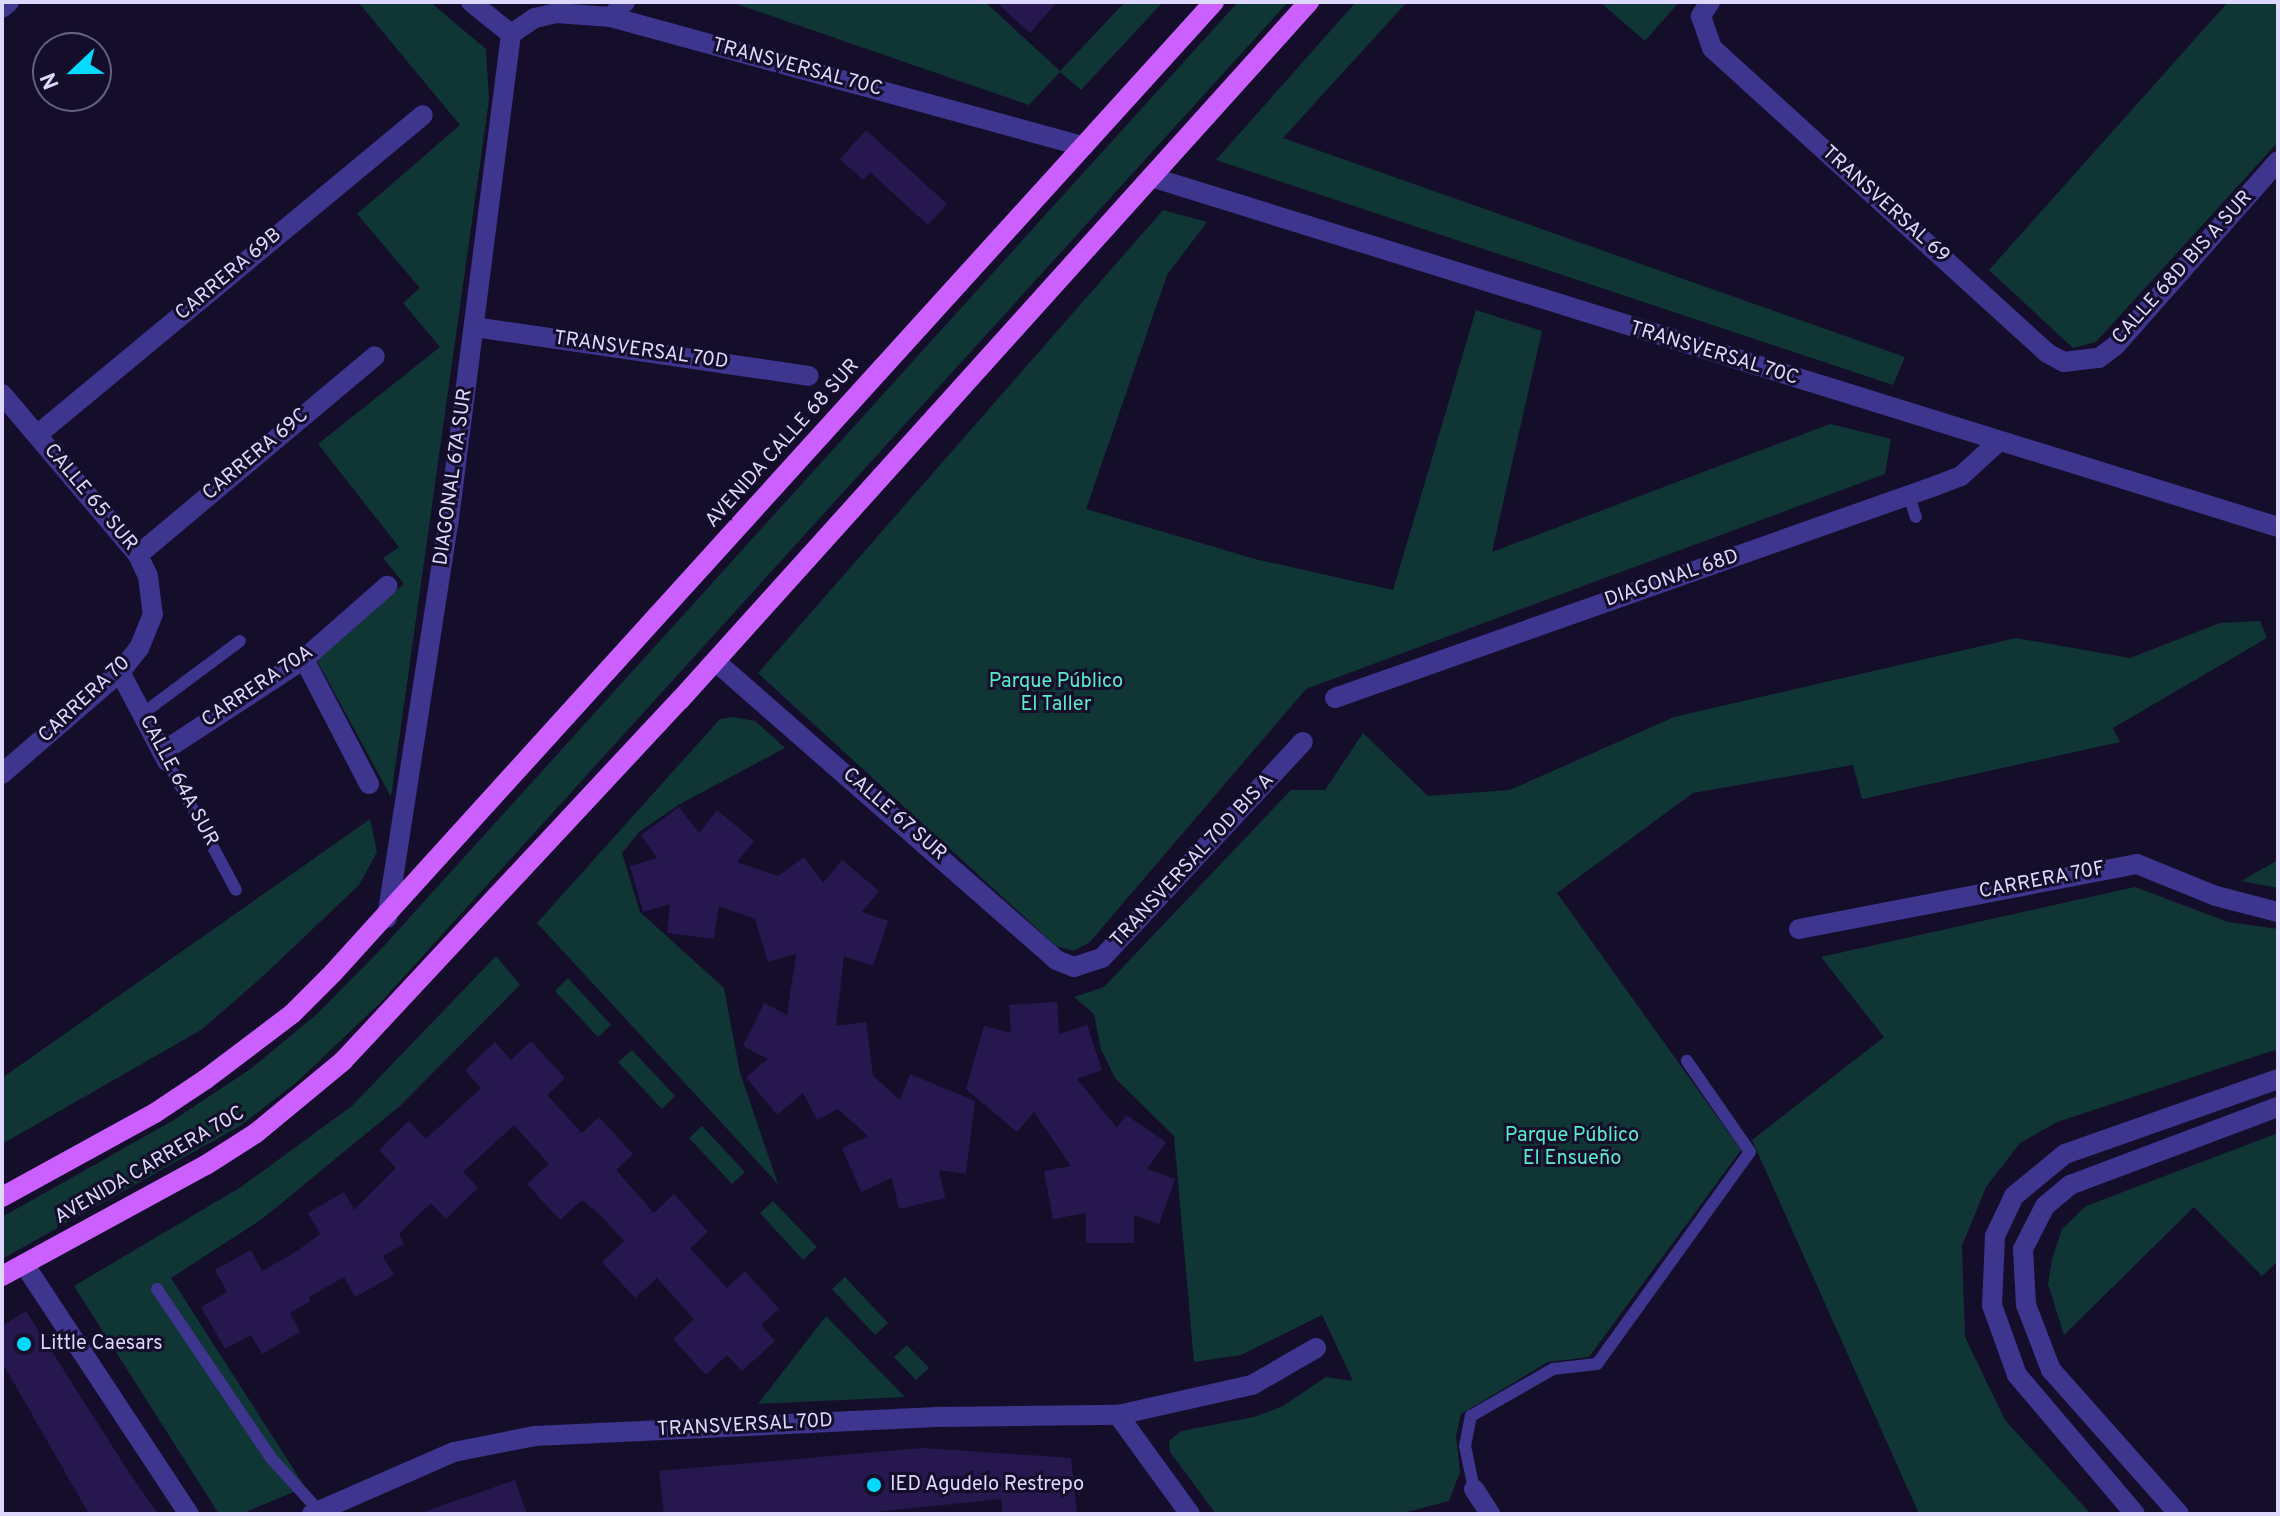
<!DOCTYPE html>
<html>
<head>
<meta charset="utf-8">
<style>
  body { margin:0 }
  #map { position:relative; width:2280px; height:1516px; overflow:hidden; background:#140e2b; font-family:Overpass,sans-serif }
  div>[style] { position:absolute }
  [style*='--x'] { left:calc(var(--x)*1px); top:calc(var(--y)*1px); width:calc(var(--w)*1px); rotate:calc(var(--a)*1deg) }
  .green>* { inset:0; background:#103535 }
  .building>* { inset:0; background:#26184e }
  .service>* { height:12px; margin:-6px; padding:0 6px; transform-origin:6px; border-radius:6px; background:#3d358e }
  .minor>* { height:20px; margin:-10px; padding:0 10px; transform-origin:10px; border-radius:10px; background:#3d358e }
  .tertiary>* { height:20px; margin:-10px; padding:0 10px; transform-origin:10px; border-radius:10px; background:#3d358e }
  .primary>* { height:20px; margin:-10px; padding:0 10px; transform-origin:10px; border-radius:10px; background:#cb5fff }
  .dots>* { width:22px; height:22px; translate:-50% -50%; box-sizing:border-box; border:4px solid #140e2b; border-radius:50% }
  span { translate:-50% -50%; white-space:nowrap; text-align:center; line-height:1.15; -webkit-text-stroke:6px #140e2b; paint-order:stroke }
  .street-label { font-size:20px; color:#ded8ff }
  .park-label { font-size:20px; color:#58ebce }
  .poi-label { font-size:20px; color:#ded8ff }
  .left { translate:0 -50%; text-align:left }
  .frame { position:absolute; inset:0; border:4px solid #ded8ff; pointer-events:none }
  .north { position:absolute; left:32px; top:32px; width:80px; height:80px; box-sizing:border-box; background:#140e2b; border:2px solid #655f80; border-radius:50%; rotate:248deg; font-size:22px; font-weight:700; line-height:32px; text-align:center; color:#ded8ff }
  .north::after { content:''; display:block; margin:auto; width:28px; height:36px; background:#04d9ff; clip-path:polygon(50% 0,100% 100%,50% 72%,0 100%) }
</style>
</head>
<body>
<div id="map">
  <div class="green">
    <i style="clip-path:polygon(358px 2px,430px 2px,486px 49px,489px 100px,391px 797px,314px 655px,404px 584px,383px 558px,399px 547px,318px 444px,440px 347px,403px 303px,420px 288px,357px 214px,460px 125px)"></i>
    <i style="clip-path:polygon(731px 2px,985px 2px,1060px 71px,1125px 2px,1163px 2px,1081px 90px,1060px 72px,1029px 105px)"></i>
    <i style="clip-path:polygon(1238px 2px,1288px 2px,380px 1003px,298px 1081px,240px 1126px,2px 1259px,2px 1217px,172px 1121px,249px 1070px,316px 1015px,382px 948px)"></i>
    <i style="clip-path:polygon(1356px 2px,1407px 2px,1283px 138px,1905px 357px,1893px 385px,1216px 160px)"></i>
    <i style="clip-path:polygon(1600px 2px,1679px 2px,1645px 41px)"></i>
    <i style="clip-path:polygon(2228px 2px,2278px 2px,2278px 142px,2096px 342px,2073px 348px,1989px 270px)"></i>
    <i style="clip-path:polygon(1163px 210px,1207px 222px,1167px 275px,1086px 509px,1255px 559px,1393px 590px,1476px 310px,1542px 331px,1492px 552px,1830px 424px,1891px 439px,1885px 474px,1306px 689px,1089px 943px,1073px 951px,1056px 946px,758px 673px)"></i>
    <i style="clip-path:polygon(2260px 621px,2267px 638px,2113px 728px,2120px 742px,1862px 799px,1853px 765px,1693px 793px,1557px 893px,1741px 1150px,1589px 1357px,1548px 1362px,1461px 1414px,1456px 1436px,1460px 1472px,1449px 1501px,1399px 1514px,1216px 1514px,1170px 1452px,1169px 1441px,1181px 1431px,1254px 1417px,1283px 1406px,1326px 1377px,1353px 1381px,1322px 1315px,1241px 1355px,1194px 1362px,1174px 1136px,1115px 1078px,1101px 1049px,1094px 1014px,1074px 997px,1104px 987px,1291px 790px,1325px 790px,1363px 733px,1428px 796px,1510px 790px,1674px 717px,2016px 638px,2130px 658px,2220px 623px)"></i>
    <i style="clip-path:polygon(733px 717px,755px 721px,785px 748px,680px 804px,639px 832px,622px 853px,640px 912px,724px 988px,740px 1073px,778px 1184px,537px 923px,720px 719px)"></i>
    <i style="clip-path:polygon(370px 819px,377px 852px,359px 885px,261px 978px,201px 1030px,2px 1144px,2px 1078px)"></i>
    <i style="clip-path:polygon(2278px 860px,2278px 888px,2241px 881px)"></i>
    <i style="clip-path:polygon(2135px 887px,2228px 922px,2278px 929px,2278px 1049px,2057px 1122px,2020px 1143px,1986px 1187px,1962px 1246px,1965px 1337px,2005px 1420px,2091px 1514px,1919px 1514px,1752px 1140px,1884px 1037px,1821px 957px)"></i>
    <i style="clip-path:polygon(496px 956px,520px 985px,401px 1105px,262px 1219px,171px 1278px,305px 1487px,241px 1514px,219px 1514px,74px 1286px,241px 1187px,352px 1106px)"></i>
    <i style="clip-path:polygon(568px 978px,611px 1025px,598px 1037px,555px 991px)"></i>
    <i style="clip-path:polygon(632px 1050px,675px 1096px,662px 1109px,618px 1062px)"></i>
    <i style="clip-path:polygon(702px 1126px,745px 1172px,732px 1184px,689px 1138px)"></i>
    <i style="clip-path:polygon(2278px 1133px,2278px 1261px,2262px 1276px,2194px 1207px,2064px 1335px,2048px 1284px,2052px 1259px,2062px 1229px,2086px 1206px)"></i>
    <i style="clip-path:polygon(773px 1201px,817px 1247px,803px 1260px,760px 1213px)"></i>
    <i style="clip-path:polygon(845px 1277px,888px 1323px,875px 1335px,832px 1289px)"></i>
    <i style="clip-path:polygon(826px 1316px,905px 1397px,758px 1404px)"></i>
    <i style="clip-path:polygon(907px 1345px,929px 1368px,916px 1380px,894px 1357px)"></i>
  </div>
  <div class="building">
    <i style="clip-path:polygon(996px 2px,1057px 2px,1030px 33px)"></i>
    <i style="clip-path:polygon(866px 130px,947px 204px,928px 225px,870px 172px,863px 180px,840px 159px)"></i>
    <i style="clip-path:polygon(679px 807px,699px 833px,717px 810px,754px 841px,737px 862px,778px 876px,804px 857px,823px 883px,842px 860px,879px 891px,862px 912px,888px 921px,873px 966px,844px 956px,836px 1026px,866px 1022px,873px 1076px,900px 1100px,910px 1074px,975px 1101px,966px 1174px,939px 1170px,945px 1198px,899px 1209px,892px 1178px,861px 1192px,842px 1148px,868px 1136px,838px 1109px,817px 1120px,803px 1093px,777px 1115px,746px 1077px,768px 1059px,743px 1046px,764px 1003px,787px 1015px,796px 954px,768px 962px,755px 919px,719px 906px,714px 939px,667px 933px,670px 904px,643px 912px,630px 866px,657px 858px,641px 835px)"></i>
    <i style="clip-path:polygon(1057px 1002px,1059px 1034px,1087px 1025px,1102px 1070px,1077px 1079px,1117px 1128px,1126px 1115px,1166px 1142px,1147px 1169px,1175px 1179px,1159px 1224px,1134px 1215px,1134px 1243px,1086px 1243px,1086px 1213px,1053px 1219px,1044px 1171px,1071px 1166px,1034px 1112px,1017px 1132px,966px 1089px,984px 1026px,1011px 1033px,1009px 1005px)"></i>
    <i style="clip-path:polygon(531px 1041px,565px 1078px,547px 1095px,582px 1133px,599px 1117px,633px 1154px,616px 1170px,654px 1213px,674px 1194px,708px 1232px,690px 1248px,727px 1288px,745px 1271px,779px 1309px,761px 1325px,775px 1341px,742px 1371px,727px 1355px,706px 1375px,673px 1339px,694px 1319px,657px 1278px,635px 1298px,602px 1262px,624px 1241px,599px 1214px,582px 1200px,560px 1220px,527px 1184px,549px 1164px,514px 1125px,463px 1172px,478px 1188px,446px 1219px,431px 1203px,399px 1234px,404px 1244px,383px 1256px,394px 1275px,355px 1297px,344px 1277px,309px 1297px,311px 1301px,290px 1313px,300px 1332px,262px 1354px,251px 1335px,225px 1349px,201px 1307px,227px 1292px,215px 1270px,251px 1250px,262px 1271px,296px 1252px,320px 1234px,308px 1213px,344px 1192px,354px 1210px,396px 1168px,379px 1150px,409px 1121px,426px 1139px,481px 1088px,465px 1070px,495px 1042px,511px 1060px)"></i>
    <i style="clip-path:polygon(26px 1311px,130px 1474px,158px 1514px,89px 1514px,2px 1362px,2px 1326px)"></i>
    <i style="clip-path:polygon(923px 1448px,1071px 1458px,1077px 1514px,1003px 1514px,1001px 1499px,854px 1514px,664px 1514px,659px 1471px)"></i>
    <i style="clip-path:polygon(515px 1480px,527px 1514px,427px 1514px,426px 1511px)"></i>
  </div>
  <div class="service">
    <i style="--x:1909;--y:496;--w:22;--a:72"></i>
    <i style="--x:142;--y:714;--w:122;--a:-36.7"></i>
    <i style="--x:167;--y:761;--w:146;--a:61.9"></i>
    <i style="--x:157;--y:1289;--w:204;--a:56"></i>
    <i style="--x:271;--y:1458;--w:72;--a:47.8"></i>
    <i style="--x:1474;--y:1489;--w:44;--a:-101.8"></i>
    <i style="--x:1465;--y:1446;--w:31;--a:-79"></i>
    <i style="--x:1471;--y:1416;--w:95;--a:-29.8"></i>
    <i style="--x:1553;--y:1369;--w:44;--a:-6.5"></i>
    <i style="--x:1597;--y:1364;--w:261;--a:-54.2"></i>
    <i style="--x:1750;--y:1152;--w:111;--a:-124.7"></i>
  </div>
  <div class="minor">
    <i style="--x:471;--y:2;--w:51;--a:38.7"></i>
    <i style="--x:1710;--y:2;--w:17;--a:123"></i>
    <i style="--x:1701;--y:16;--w:34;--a:71"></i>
    <i style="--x:1712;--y:48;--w:453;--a:42.3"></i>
    <i style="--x:2047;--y:353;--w:19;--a:28"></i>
    <i style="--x:2064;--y:362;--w:35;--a:-7"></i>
    <i style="--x:2099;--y:358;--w:21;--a:-37"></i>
    <i style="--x:2116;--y:345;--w:245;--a:-48.6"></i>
    <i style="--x:2;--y:8;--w:9;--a:-41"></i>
    <i style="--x:611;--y:17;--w:21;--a:-47"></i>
    <i style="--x:511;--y:34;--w:29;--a:-34"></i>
    <i style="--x:535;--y:18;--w:22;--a:-13"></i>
    <i style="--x:556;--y:13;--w:55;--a:4.2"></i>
    <i style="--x:611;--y:17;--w:490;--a:15.3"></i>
    <i style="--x:1151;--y:177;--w:1180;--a:17.25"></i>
    <i style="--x:474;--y:327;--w:338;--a:8.3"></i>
    <i style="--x:37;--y:435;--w:501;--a:-39.66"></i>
    <i style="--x:138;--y:555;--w:309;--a:-40"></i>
    <i style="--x:304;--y:659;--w:141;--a:62.5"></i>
    <i style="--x:715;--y:661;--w:454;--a:41.2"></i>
    <i style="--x:1056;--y:960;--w:19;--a:21"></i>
    <i style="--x:1074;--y:967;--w:29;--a:-18"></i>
    <i style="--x:1102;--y:958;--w:295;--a:-47.1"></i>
    <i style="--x:120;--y:672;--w:101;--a:62.2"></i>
    <i style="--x:1335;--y:698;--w:636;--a:-19.46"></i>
    <i style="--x:1935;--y:486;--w:28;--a:-21"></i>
    <i style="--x:1961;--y:476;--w:49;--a:-42.5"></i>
    <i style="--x:162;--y:752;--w:170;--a:-33.2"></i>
    <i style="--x:304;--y:659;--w:111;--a:-41.3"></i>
    <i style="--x:387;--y:918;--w:397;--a:-81.2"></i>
    <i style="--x:448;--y:526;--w:496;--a:-82.7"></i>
    <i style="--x:1799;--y:929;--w:344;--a:-10.9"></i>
    <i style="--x:2137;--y:864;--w:85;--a:22.1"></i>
    <i style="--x:2216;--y:896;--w:64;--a:14.5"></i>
    <i style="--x:24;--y:1264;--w:300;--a:56.6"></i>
    <i style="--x:1118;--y:1415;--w:122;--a:54"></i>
    <i style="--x:1474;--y:1489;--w:30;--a:57"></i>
    <i style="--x:312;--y:1514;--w:155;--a:-23.6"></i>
    <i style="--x:454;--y:1452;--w:83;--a:-11.2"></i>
    <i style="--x:535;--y:1436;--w:407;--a:-2.7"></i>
    <i style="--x:942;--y:1417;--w:176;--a:-0.7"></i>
    <i style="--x:1118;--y:1415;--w:137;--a:-12.6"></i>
    <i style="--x:1252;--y:1385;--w:74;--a:-30"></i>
  </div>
  <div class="tertiary">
    <i style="--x:2;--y:394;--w:211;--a:49.8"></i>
    <i style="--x:138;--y:555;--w:23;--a:65"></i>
    <i style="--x:148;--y:576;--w:38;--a:83"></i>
    <i style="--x:153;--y:614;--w:37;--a:112"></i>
    <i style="--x:139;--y:648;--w:31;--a:128"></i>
    <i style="--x:120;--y:672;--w:156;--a:139.2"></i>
    <i style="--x:2135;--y:1514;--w:182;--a:-130.3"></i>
    <i style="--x:2017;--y:1375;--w:74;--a:-109.7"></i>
    <i style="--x:1992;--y:1305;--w:69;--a:-87.5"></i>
    <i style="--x:1995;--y:1236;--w:44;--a:-64.6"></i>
    <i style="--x:2014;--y:1196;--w:66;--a:-39.5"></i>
    <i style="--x:2065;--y:1154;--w:226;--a:-19.4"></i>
    <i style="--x:2179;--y:1514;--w:193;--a:-131.6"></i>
    <i style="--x:2051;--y:1370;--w:70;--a:-111"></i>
    <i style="--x:2026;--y:1305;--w:56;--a:-93.1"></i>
    <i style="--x:2023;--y:1249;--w:48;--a:-62.9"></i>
    <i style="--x:2045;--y:1206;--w:33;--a:-40"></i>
    <i style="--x:2070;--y:1185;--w:222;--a:-20.6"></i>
  </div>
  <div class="primary">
    <i style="--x:2;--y:1197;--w:175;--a:-28.8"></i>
    <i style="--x:155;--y:1113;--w:61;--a:-33.7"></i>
    <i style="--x:206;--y:1079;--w:108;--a:-37.1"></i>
    <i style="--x:292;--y:1014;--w:58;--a:-45"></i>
    <i style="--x:333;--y:973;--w:1311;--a:-47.78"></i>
    <i style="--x:2;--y:1276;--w:232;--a:-28.6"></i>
    <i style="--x:206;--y:1165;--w:59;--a:-32.6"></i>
    <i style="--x:256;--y:1133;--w:113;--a:-39.6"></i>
    <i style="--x:343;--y:1061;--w:494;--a:-47"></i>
    <i style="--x:680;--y:700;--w:940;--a:-47.98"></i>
  </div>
  <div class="dots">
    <i style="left:24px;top:1344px;background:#04d9ff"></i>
    <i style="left:874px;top:1485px;background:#04d9ff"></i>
  </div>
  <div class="street-label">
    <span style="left:797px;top:68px;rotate:15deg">TRANSVERSAL 70C</span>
    <span style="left:1885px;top:205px;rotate:42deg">TRANSVERSAL 69</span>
    <span style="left:2183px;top:268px;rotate:-48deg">CALLE 68D BIS A SUR</span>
    <span style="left:229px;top:275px;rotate:-40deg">CARRERA 69B</span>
    <span style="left:641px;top:351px;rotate:8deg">TRANSVERSAL 70D</span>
    <span style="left:1714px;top:354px;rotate:17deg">TRANSVERSAL 70C</span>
    <span style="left:783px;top:444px;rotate:-48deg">AVENIDA CALLE 68 SUR</span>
    <span style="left:256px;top:455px;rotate:-40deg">CARRERA 69C</span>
    <span style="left:454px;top:477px;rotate:-82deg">DIAGONAL 67A SUR</span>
    <span style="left:90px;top:498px;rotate:50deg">CALLE 65 SUR</span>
    <span style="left:1672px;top:579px;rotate:-19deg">DIAGONAL 68D</span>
    <span style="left:258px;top:687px;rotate:-34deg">CARRERA 70A</span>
    <span style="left:85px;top:700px;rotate:-43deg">CARRERA 70</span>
    <span style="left:178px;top:781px;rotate:62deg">CALLE 64A SUR</span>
    <span style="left:894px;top:815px;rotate:41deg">CALLE 67 SUR</span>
    <span style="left:1193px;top:861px;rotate:-47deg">TRANSVERSAL 70D BIS A</span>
    <span style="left:2042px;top:881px;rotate:-11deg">CARRERA 70F</span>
    <span style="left:150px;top:1166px;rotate:-30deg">AVENIDA CARRERA 70C</span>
    <span style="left:745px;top:1426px;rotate:-3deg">TRANSVERSAL 70D</span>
  </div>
  <div class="park-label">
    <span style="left:1056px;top:694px">Parque Público<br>El Taller</span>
    <span style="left:1572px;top:1148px">Parque Público<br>El Ensueño</span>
  </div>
  <div class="poi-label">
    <span class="left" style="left:40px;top:1344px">Little Caesars</span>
    <span class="left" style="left:890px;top:1485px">IED Agudelo Restrepo</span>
  </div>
  <div class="frame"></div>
  <div class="north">N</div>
</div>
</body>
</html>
